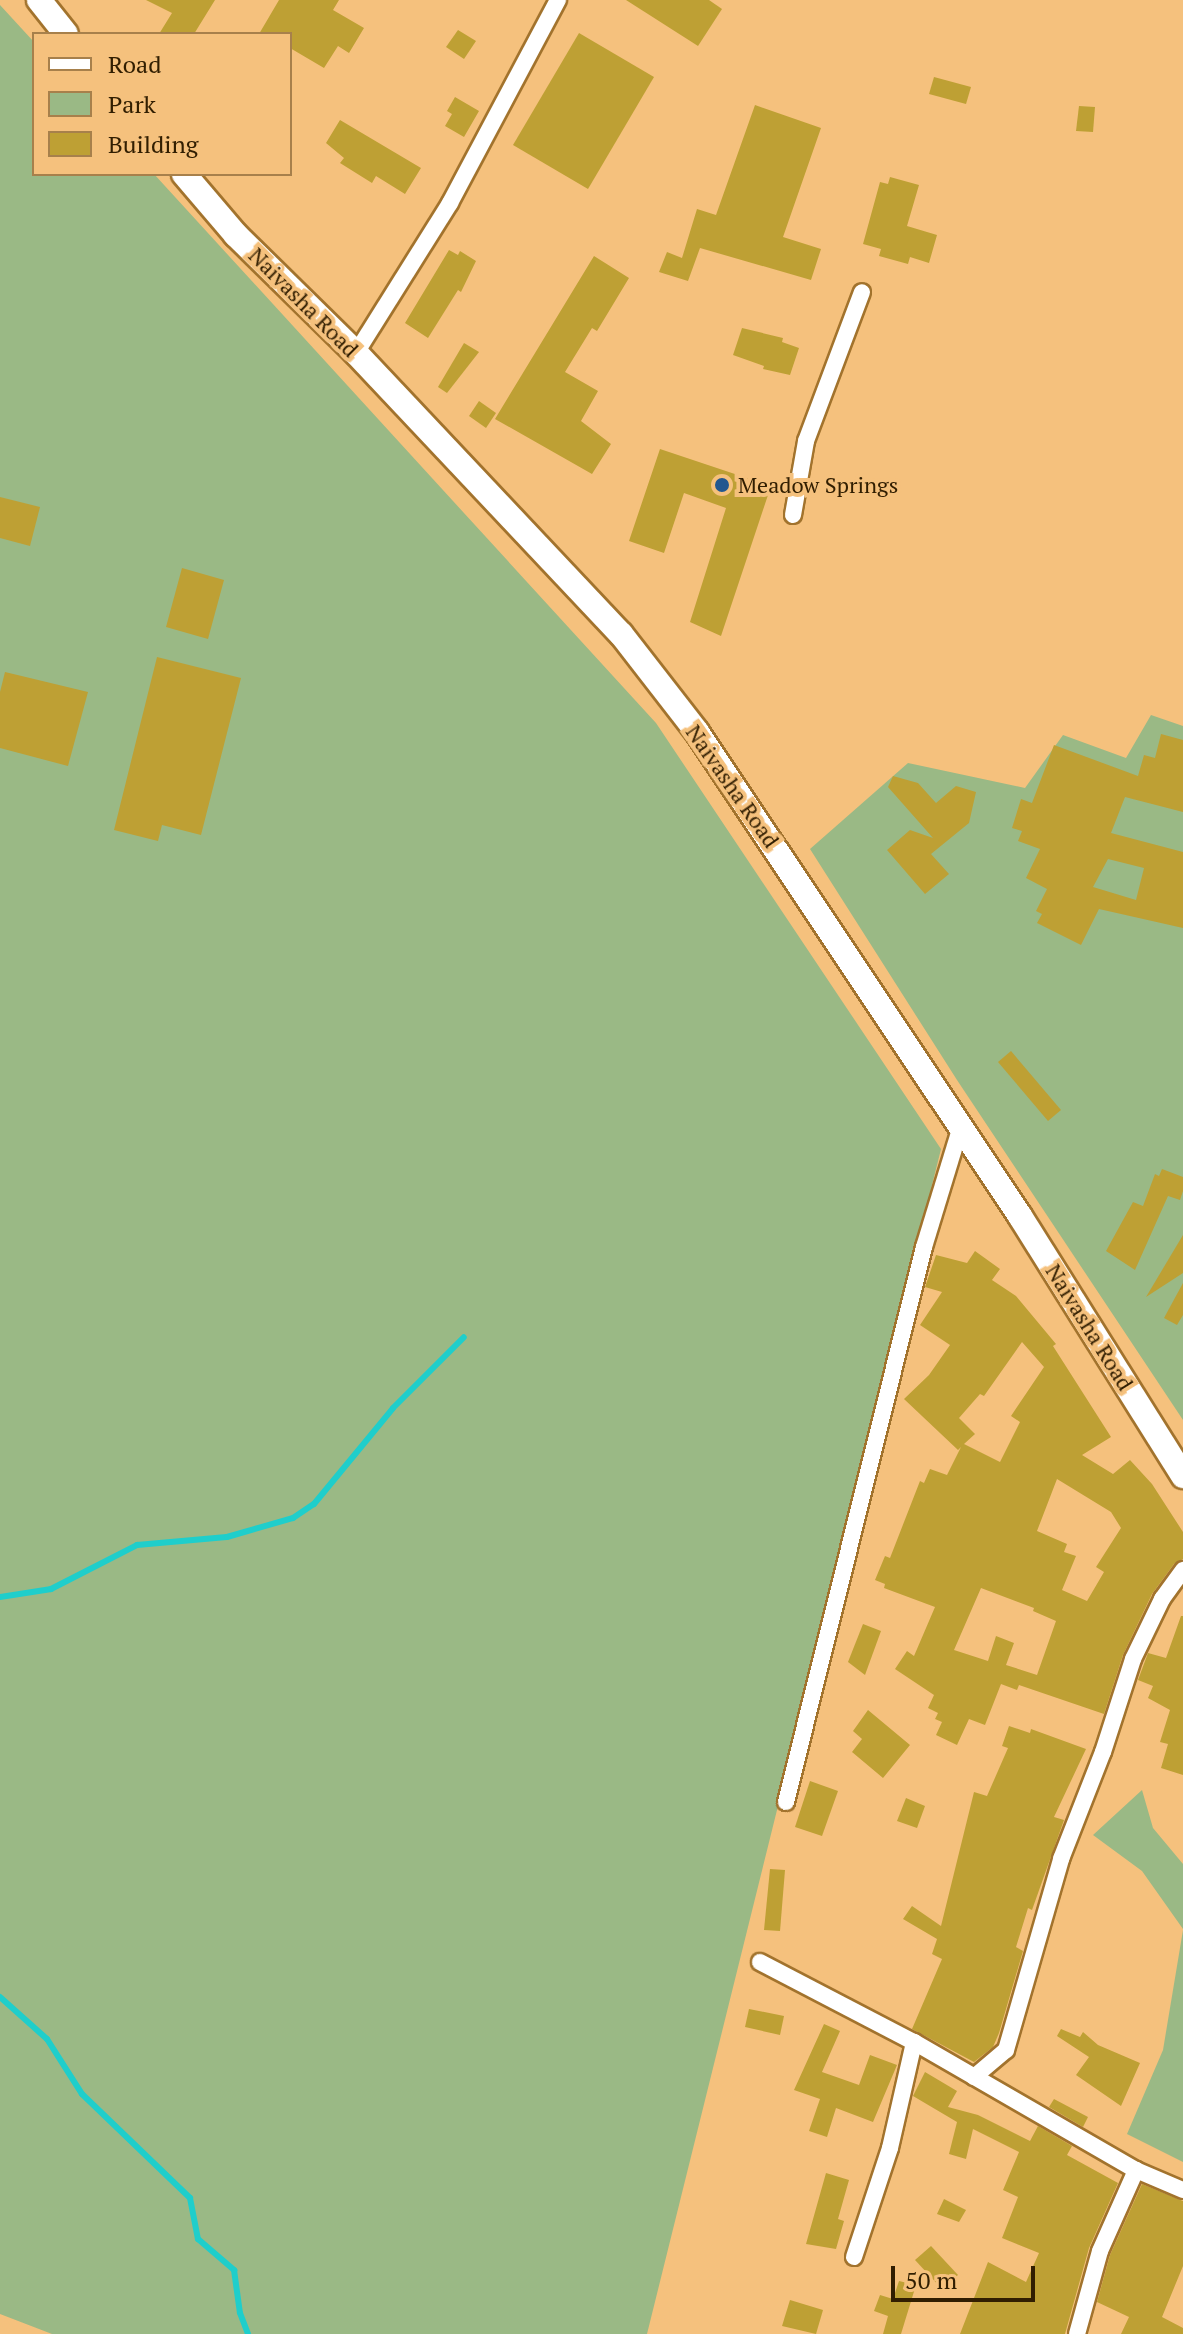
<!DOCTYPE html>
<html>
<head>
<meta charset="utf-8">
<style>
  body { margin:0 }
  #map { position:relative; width:1183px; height:2334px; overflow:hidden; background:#f5c17d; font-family:"PT Serif",serif }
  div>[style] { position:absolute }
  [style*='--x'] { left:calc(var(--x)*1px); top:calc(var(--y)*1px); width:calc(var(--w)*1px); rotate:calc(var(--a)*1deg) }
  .green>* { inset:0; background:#9ab985 }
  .stream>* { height:6px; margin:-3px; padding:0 3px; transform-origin:3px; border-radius:3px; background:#1fcecb }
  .building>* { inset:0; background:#bea034 }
  .roads { filter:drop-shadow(2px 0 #a2732d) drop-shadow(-2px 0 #a2732d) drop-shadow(0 2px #a2732d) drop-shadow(0 -2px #a2732d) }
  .minor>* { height:16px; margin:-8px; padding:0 8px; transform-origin:8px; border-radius:8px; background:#fff }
  .secondary>* { height:24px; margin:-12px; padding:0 12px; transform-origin:12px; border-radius:12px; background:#fff }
  .dots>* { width:22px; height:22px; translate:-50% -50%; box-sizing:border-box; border:4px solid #f5c17d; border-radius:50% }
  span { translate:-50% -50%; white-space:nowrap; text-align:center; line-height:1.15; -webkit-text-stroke:8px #f5c17d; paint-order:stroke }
  .street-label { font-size:22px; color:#311e01 }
  .poi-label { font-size:22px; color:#311e01 }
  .left { translate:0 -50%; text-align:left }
  .legend { position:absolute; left:32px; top:32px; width:260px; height:144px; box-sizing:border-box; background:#f5c17d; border:2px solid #a7804b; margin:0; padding:10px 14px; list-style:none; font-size:24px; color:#311e01 }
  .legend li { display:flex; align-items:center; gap:16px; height:40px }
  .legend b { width:40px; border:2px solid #a7804b }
  .scale { position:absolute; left:891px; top:2266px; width:144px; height:36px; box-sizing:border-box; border:4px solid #311e01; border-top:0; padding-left:10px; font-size:24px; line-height:28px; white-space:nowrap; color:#311e01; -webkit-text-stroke:6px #f5c17d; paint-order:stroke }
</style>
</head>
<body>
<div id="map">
  <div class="green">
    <i style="clip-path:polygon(0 5px,34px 42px,34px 174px,154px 174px,656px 723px,941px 1149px,647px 2334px,52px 2334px,0 2314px)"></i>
    <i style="clip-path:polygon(1151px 715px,1183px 726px,1183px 1420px,957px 1080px,810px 849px,908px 763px,1025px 788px,1063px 735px,1126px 758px)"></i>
    <i style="clip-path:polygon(1142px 1790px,1153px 1828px,1183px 1864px,1183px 1929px,1142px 1871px,1093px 1835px)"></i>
    <i style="clip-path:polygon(1183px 1930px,1183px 2162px,1127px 2134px,1163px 2050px)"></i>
  </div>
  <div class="stream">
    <i style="--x:0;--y:1597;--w:52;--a:-8.9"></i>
    <i style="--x:51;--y:1589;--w:97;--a:-27.1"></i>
    <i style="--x:137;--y:1545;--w:90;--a:-5.1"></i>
    <i style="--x:227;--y:1537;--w:69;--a:-16.1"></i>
    <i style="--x:293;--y:1518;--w:25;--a:-34"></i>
    <i style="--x:314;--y:1504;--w:124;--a:-50.5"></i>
    <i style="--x:393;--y:1408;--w:100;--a:-45"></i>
    <i style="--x:0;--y:1997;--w:63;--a:41.8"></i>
    <i style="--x:47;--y:2039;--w:65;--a:57.5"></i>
    <i style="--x:82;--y:2094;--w:150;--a:43.9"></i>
    <i style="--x:190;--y:2198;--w:42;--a:79"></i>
    <i style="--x:198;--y:2239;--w:48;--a:40.7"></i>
    <i style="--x:234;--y:2270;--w:43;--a:82.1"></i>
    <i style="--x:240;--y:2313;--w:22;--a:69"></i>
  </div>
  <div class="building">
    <i style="clip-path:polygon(146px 0,215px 0,194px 34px,159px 34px,172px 13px)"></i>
    <i style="clip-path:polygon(279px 0,339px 0,333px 10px,364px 28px,349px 53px,338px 46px,324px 68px,290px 48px,290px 34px,259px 34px)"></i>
    <i style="clip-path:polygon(626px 0,709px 0,722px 9px,698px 46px)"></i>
    <i style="clip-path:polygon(458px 30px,476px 41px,464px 59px,446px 47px)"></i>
    <i style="clip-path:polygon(579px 33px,654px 77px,588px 189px,513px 145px)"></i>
    <i style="clip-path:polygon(934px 77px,971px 87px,966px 104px,929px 94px)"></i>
    <i style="clip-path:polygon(455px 97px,479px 111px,464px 137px,445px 126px,452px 114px,447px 111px)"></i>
    <i style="clip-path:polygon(755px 105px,821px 128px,783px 237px,821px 249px,811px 280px,700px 248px,688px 281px,659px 272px,667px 252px,682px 258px,697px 209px,716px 215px)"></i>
    <i style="clip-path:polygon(1079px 106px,1095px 107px,1093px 132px,1076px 131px)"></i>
    <i style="clip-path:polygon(340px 120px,421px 168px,405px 194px,376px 176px,372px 183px,340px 163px,344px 158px,326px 143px)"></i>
    <i style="clip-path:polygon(890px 177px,919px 185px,907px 226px,937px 235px,929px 263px,910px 257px,908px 264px,879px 256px,881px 249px,863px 244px,880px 182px,888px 184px)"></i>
    <i style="clip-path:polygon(449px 250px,458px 255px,460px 251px,476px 261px,461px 292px,458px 290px,428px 338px,405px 323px)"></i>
    <i style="clip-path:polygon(594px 256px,629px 278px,597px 331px,592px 328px,565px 372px,598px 391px,581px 421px,611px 444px,592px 474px,495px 419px)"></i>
    <i style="clip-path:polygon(742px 328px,783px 338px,782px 342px,799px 348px,790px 375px,763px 369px,764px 366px,733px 355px)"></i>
    <i style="clip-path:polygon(464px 343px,479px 352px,447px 393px,438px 387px)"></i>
    <i style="clip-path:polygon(479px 401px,496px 413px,486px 428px,469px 416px)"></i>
    <i style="clip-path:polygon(660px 449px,771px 486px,721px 636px,690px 622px,726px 508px,684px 493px,664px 553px,629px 541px)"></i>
    <i style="clip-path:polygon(0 497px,40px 507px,30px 546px,0 538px)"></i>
    <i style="clip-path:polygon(182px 568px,224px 580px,208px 639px,166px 627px)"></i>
    <i style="clip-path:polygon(157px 657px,241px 678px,201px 835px,162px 825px,158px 841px,114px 830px)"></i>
    <i style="clip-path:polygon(5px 672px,88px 692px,68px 766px,0 748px,0 692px)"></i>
    <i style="clip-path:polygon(evenodd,1161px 734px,1183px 740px,1183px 812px,1125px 797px,1111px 833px,1183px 852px,1183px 928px,1099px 909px,1081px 945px,1037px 923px,1042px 914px,1036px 911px,1047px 889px,1026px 878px,1040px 849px,1018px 841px,1022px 831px,1012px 828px,1021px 799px,1032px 803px,1054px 745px,1138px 776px,1144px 755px,1155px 758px,1161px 734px,1108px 859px,1144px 868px,1136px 900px,1093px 887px,1108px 859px)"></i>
    <i style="clip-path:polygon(893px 776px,918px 783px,936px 803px,956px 786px,976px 792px,969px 823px,931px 854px,949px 874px,925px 894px,887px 850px,910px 830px,933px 838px,888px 787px)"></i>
    <i style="clip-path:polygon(1011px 1051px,1061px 1110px,1048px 1121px,998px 1062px)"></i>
    <i style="clip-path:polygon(1162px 1169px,1183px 1177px,1183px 1191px,1180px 1200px,1168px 1196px,1135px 1270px,1106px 1251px,1133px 1202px,1143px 1206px,1155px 1174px,1159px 1176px)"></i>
    <i style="clip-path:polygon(1183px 1235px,1183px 1273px,1146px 1297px)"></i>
    <i style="clip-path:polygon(evenodd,975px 1251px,1000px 1269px,992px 1280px,1016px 1296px,1056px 1344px,1053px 1346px,1111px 1437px,1082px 1455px,1113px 1474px,1130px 1460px,1152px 1484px,1183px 1532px,1183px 1559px,1174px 1564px,1152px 1594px,1123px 1655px,1104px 1714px,1019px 1685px,1017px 1690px,1001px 1684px,985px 1725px,969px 1719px,957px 1745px,936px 1735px,942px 1722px,935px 1719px,938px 1713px,928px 1708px,934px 1695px,895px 1669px,907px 1651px,914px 1656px,935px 1607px,884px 1588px,885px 1584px,875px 1580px,885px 1556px,890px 1558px,920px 1481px,924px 1483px,930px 1469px,947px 1475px,961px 1447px,958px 1450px,904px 1399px,929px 1375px,950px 1345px,920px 1325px,942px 1292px,925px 1287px,936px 1255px,967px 1263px,975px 1251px,1022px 1342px,1044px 1367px,1011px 1416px,1020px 1422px,1000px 1462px,964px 1444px,975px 1434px,959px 1418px,980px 1394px,984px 1396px,1022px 1342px,975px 1251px,1057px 1479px,1111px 1512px,1121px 1528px,1096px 1567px,1104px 1572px,1087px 1601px,1062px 1590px,1076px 1556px,1064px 1552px,1067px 1544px,1037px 1531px,1057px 1479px,975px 1251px,981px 1588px,1034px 1608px,1033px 1611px,1056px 1621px,1037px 1675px,1006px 1665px,1014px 1643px,996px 1636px,988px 1661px,954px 1650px,981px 1588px)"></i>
    <i style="clip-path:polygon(1183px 1283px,1183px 1315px,1177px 1325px,1164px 1318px)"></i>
    <i style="clip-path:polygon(1181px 1616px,1183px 1616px,1183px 1775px,1161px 1768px,1168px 1744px,1160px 1742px,1170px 1710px,1148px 1698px,1153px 1686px,1138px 1680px,1148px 1653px,1166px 1658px)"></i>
    <i style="clip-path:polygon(863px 1624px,881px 1631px,865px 1675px,848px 1662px)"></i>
    <i style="clip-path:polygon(868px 1710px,910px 1745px,883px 1778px,852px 1752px,862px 1739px,853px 1731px)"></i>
    <i style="clip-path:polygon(1009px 1726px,1030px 1733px,1031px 1729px,1086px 1749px,1054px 1817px,1064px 1820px,1032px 1910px,1028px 1908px,1016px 1947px,1023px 1951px,999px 2033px,993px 2047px,974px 2062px,912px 2029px,942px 1959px,932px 1954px,937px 1939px,903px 1919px,912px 1906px,941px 1926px,974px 1792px,987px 1796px,1008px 1748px,1002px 1746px)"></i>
    <i style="clip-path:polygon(810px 1781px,838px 1791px,822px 1836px,795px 1827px)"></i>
    <i style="clip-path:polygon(906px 1798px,925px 1806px,917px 1828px,897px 1821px)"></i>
    <i style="clip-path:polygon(770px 1869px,785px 1870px,780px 1931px,764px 1930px)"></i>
    <i style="clip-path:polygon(749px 2009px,784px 2016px,780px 2035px,745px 2027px)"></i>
    <i style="clip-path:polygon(824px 2024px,840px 2031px,822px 2072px,859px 2085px,870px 2055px,897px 2065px,873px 2122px,836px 2108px,827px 2137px,809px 2131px,820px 2099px,794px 2090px)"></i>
    <i style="clip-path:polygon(1061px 2029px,1080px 2037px,1083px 2032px,1098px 2045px,1140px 2063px,1121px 2106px,1076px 2075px,1089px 2057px,1057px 2036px)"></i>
    <i style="clip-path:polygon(925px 2072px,957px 2091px,948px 2107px,978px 2115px,1030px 2141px,1038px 2126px,1072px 2146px,1067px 2155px,1118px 2183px,1089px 2248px,1065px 2334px,960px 2334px,988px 2262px,1026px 2282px,1039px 2253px,1002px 2238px,1018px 2197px,1003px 2190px,1019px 2152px,973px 2129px,966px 2159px,949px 2154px,957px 2122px,913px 2096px)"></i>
    <i style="clip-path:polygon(1054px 2099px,1088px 2117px,1083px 2127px,1049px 2107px)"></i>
    <i style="clip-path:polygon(826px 2173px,849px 2180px,838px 2219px,844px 2221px,836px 2249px,806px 2244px)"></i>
    <i style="clip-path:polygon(1142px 2184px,1183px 2201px,1183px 2266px,1162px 2317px,1183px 2328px,1183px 2334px,1121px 2334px,1129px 2317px,1097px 2302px,1110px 2255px)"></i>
    <i style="clip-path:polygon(944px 2199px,966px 2210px,959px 2222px,937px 2214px)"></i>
    <i style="clip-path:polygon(931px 2246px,958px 2275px,942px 2289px,915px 2260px)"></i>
    <i style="clip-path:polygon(899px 2281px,916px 2285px,901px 2334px,883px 2334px,888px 2316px,874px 2311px,880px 2295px,893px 2299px)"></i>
    <i style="clip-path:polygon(790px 2300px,823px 2310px,816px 2334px,782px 2326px)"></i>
  </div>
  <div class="roads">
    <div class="minor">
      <i style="--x:356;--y:353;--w:177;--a:-57.9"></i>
      <i style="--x:450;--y:203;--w:230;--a:-62"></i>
      <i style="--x:793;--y:515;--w:75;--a:-80"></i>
      <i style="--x:806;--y:441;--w:159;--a:-69.4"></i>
      <i style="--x:786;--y:1802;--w:572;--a:-76.04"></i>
      <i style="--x:924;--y:1247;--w:123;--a:-73"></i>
      <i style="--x:760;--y:1962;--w:174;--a:27.5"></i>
      <i style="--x:914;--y:2042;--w:256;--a:30"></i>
      <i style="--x:1136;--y:2170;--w:51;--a:23.1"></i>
      <i style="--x:974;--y:2077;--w:42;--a:-40.2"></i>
      <i style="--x:1006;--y:2050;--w:199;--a:-73.9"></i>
      <i style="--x:1061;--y:1859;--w:115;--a:-68.6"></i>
      <i style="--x:1103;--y:1752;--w:98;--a:-72.1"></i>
      <i style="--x:1133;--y:1659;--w:67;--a:-64.2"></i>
      <i style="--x:1162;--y:1599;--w:36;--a:-54"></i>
      <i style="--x:854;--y:2257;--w:115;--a:-71.7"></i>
      <i style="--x:890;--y:2148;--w:109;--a:-77.2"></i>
      <i style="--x:1077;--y:2334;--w:86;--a:-74.5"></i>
      <i style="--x:1100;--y:2251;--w:89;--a:-66"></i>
    </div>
    <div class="secondary">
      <i style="--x:39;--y:0;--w:43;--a:51.5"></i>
      <i style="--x:184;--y:174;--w:80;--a:49.6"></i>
      <i style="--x:236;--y:235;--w:168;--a:44.5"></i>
      <i style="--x:356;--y:353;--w:386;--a:46.7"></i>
      <i style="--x:621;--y:634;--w:124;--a:52.2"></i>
      <i style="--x:697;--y:732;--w:582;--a:56.28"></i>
      <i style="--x:1020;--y:1216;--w:307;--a:57.9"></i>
    </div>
  </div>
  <div class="dots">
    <i style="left:722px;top:485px;background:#23578f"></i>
  </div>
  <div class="street-label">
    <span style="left:304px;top:302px;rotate:45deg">Naivasha Road</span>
    <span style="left:733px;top:786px;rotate:55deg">Naivasha Road</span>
    <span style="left:1090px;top:1327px;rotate:58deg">Naivasha Road</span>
  </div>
  <div class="poi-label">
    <span class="left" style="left:738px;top:485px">Meadow Springs</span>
  </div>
  <ul class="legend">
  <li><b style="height:10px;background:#fff"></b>Road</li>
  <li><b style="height:22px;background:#9ab985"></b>Park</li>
  <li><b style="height:22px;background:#bea034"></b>Building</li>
  </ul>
  <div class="scale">50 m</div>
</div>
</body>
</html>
